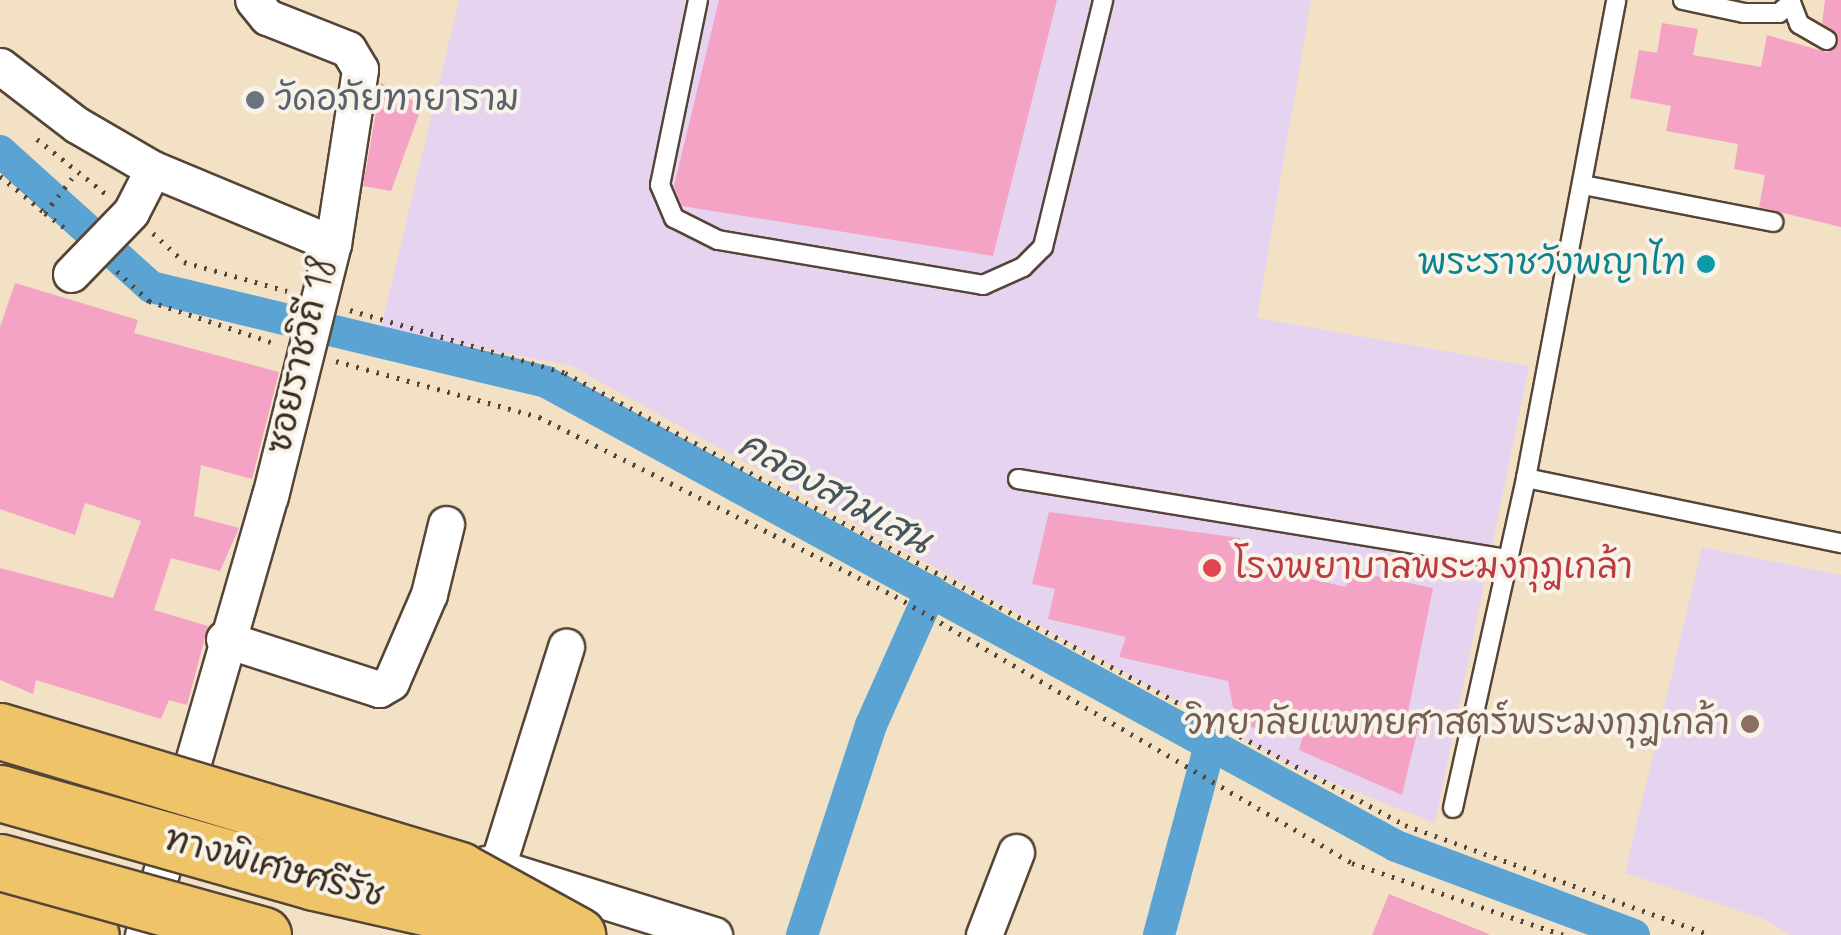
<!DOCTYPE html>
<html>
<head>
<meta charset="utf-8">
<style>
  body { margin:0 }
  #map { position:relative; width:1841px; height:935px; overflow:hidden; background:#f2e1c5; font-family:Mynerve,"Playpen Sans Thai",sans-serif }
  div>[style] { position:absolute }
  [style*='--x'] { left:calc(var(--x)*1px); top:calc(var(--y)*1px); width:calc(var(--w)*1px); rotate:calc(var(--a)*1deg) }
  .built>* { inset:0; background:#e6d3f0 }
  .canal>* { height:32px; margin:-16px; padding:0 16px; transform-origin:16px; border-radius:16px; background:#5ba3d2 }
  .building>* { inset:0; background:#f4a3c4 }
  .path>* { height:5px; margin-top:-2.5px; transform-origin:0; background:repeating-linear-gradient(90deg,#564537 0 2.5px,transparent 0 10.5px) }
  .roads { filter:drop-shadow(2px 0 #564537) drop-shadow(-2px 0 #564537) drop-shadow(0 2px #564537) drop-shadow(0 -2px #564537) }
  .service>* { height:18px; margin:-9px; padding:0 9px; transform-origin:9px; border-radius:9px; background:#fff }
  .minor>* { height:35px; margin:-17.5px; padding:0 17.5px; transform-origin:17.5px; border-radius:17.5px; background:#fff }
  .motorway>* { height:55px; margin:-27.5px; padding:0 27.5px; transform-origin:27.5px; border-radius:27.5px; background:#efc469 }
  .path-bridge>* { height:5px; margin-top:-2.5px; transform-origin:0; background:repeating-linear-gradient(90deg,#564537 0 2.5px,transparent 0 10.5px) }
  .bridges { filter:drop-shadow(2px 0 #564537) drop-shadow(-2px 0 #564537) drop-shadow(0 2px #564537) drop-shadow(0 -2px #564537) }
  .motorway-bridge>* { height:55px; margin:-27.5px; padding:0 27.5px; transform-origin:27.5px; border-radius:27.5px; background:#efc469 }
  .dots>* { width:28px; height:28px; translate:-50% -50%; box-sizing:border-box; border:5px solid #f7f3e8; border-radius:50% }
  span { translate:-50% -50%; white-space:nowrap; text-align:center; line-height:1.15; -webkit-text-stroke:8px #f7f3e8; paint-order:stroke }
  .worship-label { font-size:35px; color:#5b616d }
  .left { translate:0 -50%; text-align:left }
  .culture-label { font-size:35px; color:#0d838f }
  .right { translate:-100% -50%; text-align:right }
  .street-label { font-size:35px; color:#3b2a1e }
  .health-label { font-size:35px; color:#be3a42 }
  .education-label { font-size:35px; color:#785e54 }
  .water-label { font-size:38px; color:#46545d; font-style:italic }
</style>
</head>
<body>
<div id="map">
  <div class="built">
    <i style="clip-path:polygon(459px 0,1311px 0,1257px 318px,1529px 366px,1435px 823px,1300px 770px,572px 366px,381px 328px)"></i>
    <i style="clip-path:polygon(1702px 547px,1841px 575px,1841px 935px,1791px 935px,1764px 919px,1625px 873px)"></i>
  </div>
  <div class="canal">
    <i style="--x:0;--y:151;--w:203;--a:42"></i>
    <i style="--x:151;--y:287;--w:406;--a:13.5"></i>
    <i style="--x:546;--y:382;--w:968;--a:28.63"></i>
    <i style="--x:1396;--y:846;--w:254;--a:20.5"></i>
    <i style="--x:802;--y:935;--w:221;--a:-71.8"></i>
    <i style="--x:871;--y:725;--w:147;--a:-65.9"></i>
    <i style="--x:1159;--y:935;--w:197;--a:-75"></i>
  </div>
  <div class="building">
    <i style="clip-path:polygon(719px 0,1057px 0,993px 256px,682px 206px,674px 186px)"></i>
    <i style="clip-path:polygon(1825px 0,1841px 0,1841px 227px,1759px 207px,1765px 175px,1734px 169px,1738px 144px,1666px 131px,1671px 106px,1630px 98px,1639px 50px,1657px 53px,1662px 23px,1698px 29px,1693px 55px,1761px 67px,1767px 35px,1826px 52px,1837px 47px,1837px 33px,1822px 23px)"></i>
    <i style="clip-path:polygon(381px 83px,422px 106px,391px 191px,363px 186px)"></i>
    <i style="clip-path:polygon(15px 283px,138px 320px,134px 333px,279px 372px,252px 479px,201px 465px,194px 516px,239px 528px,220px 571px,171px 558px,154px 610px,208px 626px,187px 705px,169px 700px,161px 719px,36px 680px,33px 694px,0 680px,0 568px,113px 598px,141px 521px,85px 503px,75px 535px,0 509px,0 327px)"></i>
    <i style="clip-path:polygon(1049px 512px,1240px 538px,1236px 562px,1346px 587px,1351px 571px,1433px 588px,1406px 722px,1419px 724px,1402px 795px,1299px 750px,1303px 735px,1250px 727px,1233px 707px,1228px 681px,1119px 657px,1126px 637px,1048px 619px,1055px 589px,1032px 584px)"></i>
    <i style="clip-path:polygon(1389px 894px,1489px 934px,1488px 935px,1372px 935px)"></i>
  </div>
  <div class="path">
    <i style="--x:37;--y:139;--w:88;--a:38.6"></i>
    <i style="--x:0;--y:176;--w:57;--a:39.3"></i>
    <i style="--x:45;--y:213;--w:31;--a:37"></i>
    <i style="--x:153;--y:233;--w:42;--a:43.1"></i>
    <i style="--x:184;--y:262;--w:107;--a:15.7"></i>
    <i style="--x:117;--y:271;--w:44;--a:43.2"></i>
    <i style="--x:149;--y:301;--w:135;--a:18.6"></i>
    <i style="--x:350;--y:310;--w:224;--a:16.3"></i>
    <i style="--x:565;--y:373;--w:954;--a:28.28"></i>
    <i style="--x:1405;--y:825;--w:324;--a:19.8"></i>
    <i style="--x:336;--y:361;--w:211;--a:15.4"></i>
    <i style="--x:539;--y:417;--w:398;--a:26.7"></i>
    <i style="--x:895;--y:596;--w:529;--a:30.3"></i>
    <i style="--x:1352;--y:863;--w:223;--a:18.8"></i>
  </div>
  <div class="roads">
    <div class="service">
      <i style="--x:698;--y:0;--w:189;--a:101.6"></i>
      <i style="--x:660;--y:185;--w:36;--a:67"></i>
      <i style="--x:674;--y:218;--w:49;--a:26.6"></i>
      <i style="--x:718;--y:240;--w:269;--a:9.6"></i>
      <i style="--x:983;--y:285;--w:44;--a:-24.2"></i>
      <i style="--x:1023;--y:267;--w:28;--a:-45"></i>
      <i style="--x:1043;--y:247;--w:254;--a:-76.3"></i>
      <i style="--x:1683;--y:0;--w:62;--a:12"></i>
      <i style="--x:1744;--y:13;--w:35;--a:0"></i>
      <i style="--x:1779;--y:13;--w:16;--a:-40"></i>
      <i style="--x:1790;--y:0;--w:26;--a:69"></i>
      <i style="--x:1799;--y:24;--w:32;--a:30"></i>
      <i style="--x:1583;--y:185;--w:194;--a:11"></i>
      <i style="--x:1526;--y:478;--w:322;--a:11.7"></i>
      <i style="--x:1018;--y:479;--w:496;--a:9.3"></i>
      <i style="--x:1453;--y:808;--w:338;--a:-77.5"></i>
      <i style="--x:1526;--y:478;--w:486;--a:-79.3"></i>
    </div>
    <div class="minor">
      <i style="--x:0;--y:66;--w:97;--a:37.5"></i>
      <i style="--x:77;--y:125;--w:88;--a:30.1"></i>
      <i style="--x:153;--y:169;--w:195;--a:22.6"></i>
      <i style="--x:71;--y:274;--w:86;--a:-45.9"></i>
      <i style="--x:131;--y:212;--w:48;--a:-62.9"></i>
      <i style="--x:224;--y:639;--w:163;--a:17.9"></i>
      <i style="--x:379;--y:689;--w:14;--a:-30"></i>
      <i style="--x:391;--y:682;--w:96;--a:-66.6"></i>
      <i style="--x:429;--y:594;--w:72;--a:-76.3"></i>
      <i style="--x:486;--y:864;--w:239;--a:17.3"></i>
      <i style="--x:497;--y:867;--w:231;--a:-72.6"></i>
      <i style="--x:143;--y:935;--w:457;--a:-73.9"></i>
      <i style="--x:270;--y:496;--w:260;--a:-76"></i>
      <i style="--x:333;--y:244;--w:177;--a:-81.2"></i>
      <i style="--x:360;--y:69;--w:23;--a:-121"></i>
      <i style="--x:348;--y:49;--w:87;--a:-158.4"></i>
      <i style="--x:267;--y:17;--w:22;--a:-129"></i>
      <i style="--x:984;--y:935;--w:89;--a:-68.9"></i>
    </div>
    <div class="motorway">
      <i style="--x:0;--y:914;--w:93;--a:13"></i>
    </div>
  </div>
  <div class="path-bridge">
    <i style="--x:45;--y:213;--w:51;--a:-52.2"></i>
  </div>
  <div class="bridges">
    <div class="motorway-bridge">
      <i style="--x:0;--y:731;--w:480;--a:16.8"></i>
      <i style="--x:459;--y:870;--w:135;--a:28.8"></i>
      <i style="--x:0;--y:793;--w:326;--a:15.8"></i>
      <i style="--x:314;--y:882;--w:226;--a:12.8"></i>
      <i style="--x:0;--y:862;--w:273;--a:15.5"></i>
    </div>
  </div>
  <div class="dots">
    <i style="left:255px;top:100px;background:#6b7280"></i>
    <i style="left:1706px;top:264px;background:#0f9aa8"></i>
    <i style="left:1212px;top:568px;background:#e0444e"></i>
    <i style="left:1750px;top:724px;background:#8d6e63"></i>
  </div>
  <div class="worship-label">
    <span class="left" style="left:275px;top:100px">วัดอภัยทายาราม</span>
  </div>
  <div class="culture-label">
    <span class="right" style="left:1686px;top:264px">พระราชวังพญาไท</span>
  </div>
  <div class="street-label">
    <span style="left:302px;top:355px;rotate:-77deg">ซอยราชวิถี 18</span>
    <span style="left:274px;top:868px;rotate:15deg">ทางพิเศษศรีรัช</span>
  </div>
  <div class="health-label">
    <span class="left" style="left:1234px;top:568px">โรงพยาบาลพระมงกุฎเกล้า</span>
  </div>
  <div class="education-label">
    <span class="right" style="left:1730px;top:724px">วิทยาลัยแพทยศาสตร์พระมงกุฎเกล้า</span>
  </div>
  <div class="water-label">
    <span style="left:834px;top:494px;rotate:29deg">คลองสามเสน</span>
  </div>
</div>
</body>
</html>
